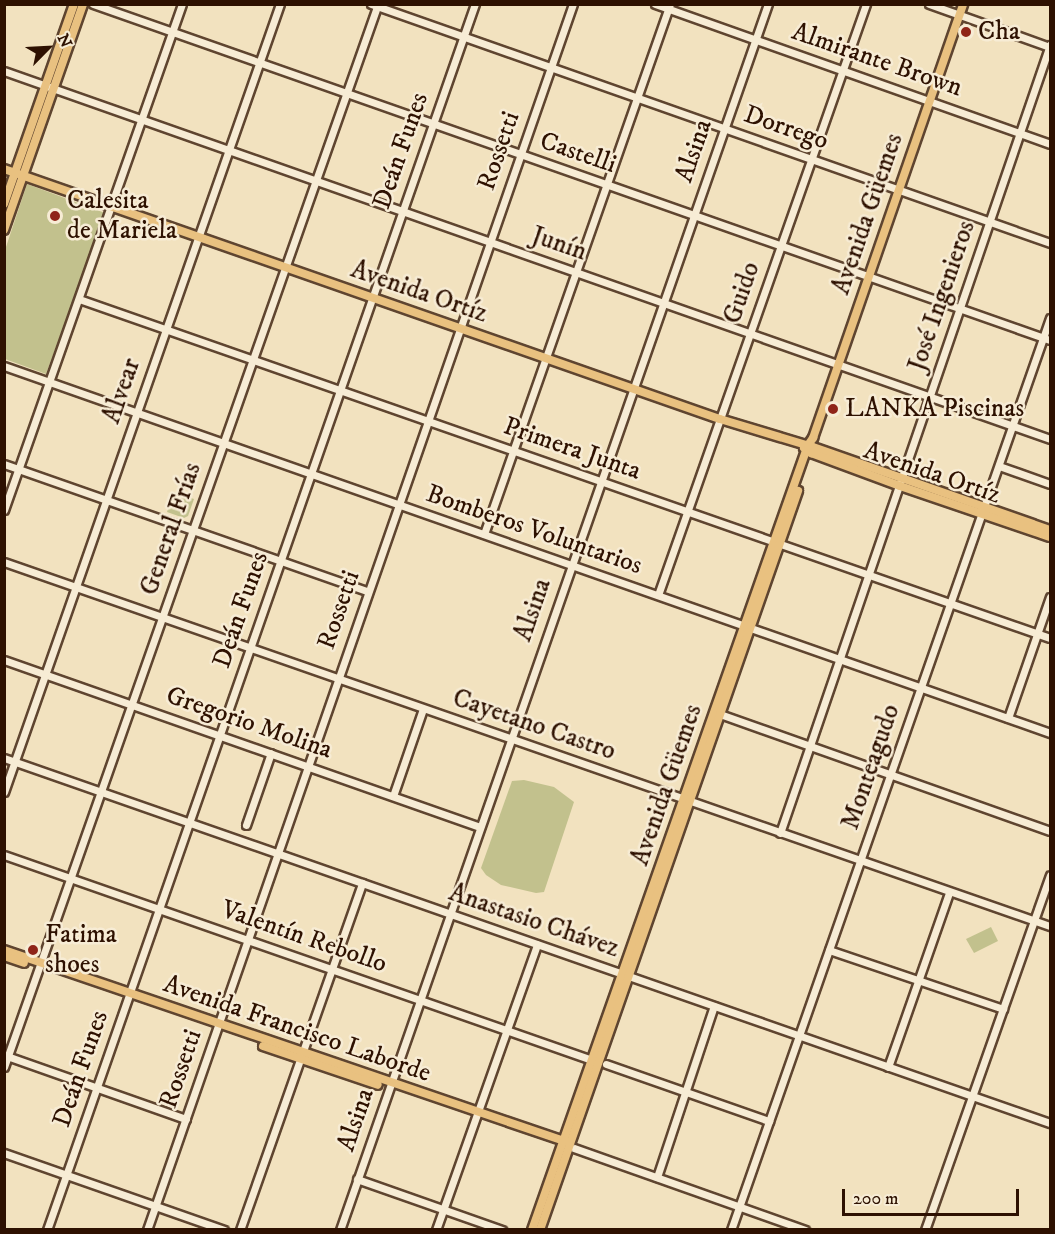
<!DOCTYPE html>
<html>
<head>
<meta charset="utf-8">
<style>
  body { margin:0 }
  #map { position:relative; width:1055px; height:1234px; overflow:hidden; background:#f2e2bf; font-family:"IM FELL DW Pica",serif }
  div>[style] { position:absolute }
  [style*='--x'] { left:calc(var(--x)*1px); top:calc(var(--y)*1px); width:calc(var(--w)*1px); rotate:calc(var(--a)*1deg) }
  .green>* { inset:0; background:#c2c18d }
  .roads { filter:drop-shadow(2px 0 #5f4530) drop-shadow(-2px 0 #5f4530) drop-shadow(0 2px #5f4530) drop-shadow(0 -2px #5f4530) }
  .minor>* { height:7px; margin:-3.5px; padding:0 3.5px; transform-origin:3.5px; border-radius:3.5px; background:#f7ecd5 }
  .major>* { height:8px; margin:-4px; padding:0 4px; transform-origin:4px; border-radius:4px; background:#e9c180 }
  .dots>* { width:16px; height:16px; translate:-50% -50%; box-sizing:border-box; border:3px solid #f7ecd5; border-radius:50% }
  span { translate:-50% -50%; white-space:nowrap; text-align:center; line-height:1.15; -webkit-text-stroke:5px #f7ecd5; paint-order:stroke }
  .poi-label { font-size:26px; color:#2e1101 }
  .left { translate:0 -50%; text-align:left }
  .street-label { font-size:26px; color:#2e1101 }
  .frame { position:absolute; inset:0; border:6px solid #2e1101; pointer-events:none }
  .north { position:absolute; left:18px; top:18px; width:60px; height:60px; -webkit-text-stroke:4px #f7ecd5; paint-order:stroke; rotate:66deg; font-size:16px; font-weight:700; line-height:24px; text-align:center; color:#2e1101 }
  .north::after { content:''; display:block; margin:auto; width:21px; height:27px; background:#2e1101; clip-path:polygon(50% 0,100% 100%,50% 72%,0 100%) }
  .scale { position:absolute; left:842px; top:1189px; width:177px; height:27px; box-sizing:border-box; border:3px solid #2e1101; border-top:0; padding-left:8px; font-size:18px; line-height:21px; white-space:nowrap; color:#2e1101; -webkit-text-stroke:4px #f7ecd5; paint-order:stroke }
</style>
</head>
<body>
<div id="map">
  <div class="green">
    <i style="clip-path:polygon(27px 184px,105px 213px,46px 374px,5px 359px,5px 250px)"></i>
    <i style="clip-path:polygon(174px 492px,194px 499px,188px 516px,184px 518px,167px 512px)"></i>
    <i style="clip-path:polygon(524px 780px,554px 787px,574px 802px,544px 892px,536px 893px,501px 885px,486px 875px,481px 868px,512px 781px)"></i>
    <i style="clip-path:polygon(991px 927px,998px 941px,974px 953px,966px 939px)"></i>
  </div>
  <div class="roads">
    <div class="minor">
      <i style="--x:93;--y:4;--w:1014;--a:19.35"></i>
      <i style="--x:371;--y:4;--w:720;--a:19.39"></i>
      <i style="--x:655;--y:4;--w:419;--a:19.5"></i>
      <i style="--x:929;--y:4;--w:128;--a:19.6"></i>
      <i style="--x:4;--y:71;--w:1109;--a:19.38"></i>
      <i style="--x:79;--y:299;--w:1028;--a:19.25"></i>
      <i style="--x:4;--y:366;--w:1109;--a:19.33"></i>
      <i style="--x:4;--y:464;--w:385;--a:19.3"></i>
      <i style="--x:999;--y:466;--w:54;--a:19.4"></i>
      <i style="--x:4;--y:510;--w:536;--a:-70.62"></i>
      <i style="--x:484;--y:534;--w:562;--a:-70.66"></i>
      <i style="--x:4;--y:562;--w:1108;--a:19.19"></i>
      <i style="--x:658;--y:595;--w:627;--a:-70.61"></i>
      <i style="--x:4;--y:660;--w:504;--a:19.33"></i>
      <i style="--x:717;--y:713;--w:353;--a:19.5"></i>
      <i style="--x:1008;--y:718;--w:128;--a:-70.9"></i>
      <i style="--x:4;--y:758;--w:1108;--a:19.24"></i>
      <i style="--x:4;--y:792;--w:835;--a:-70.7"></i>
      <i style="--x:393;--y:796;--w:92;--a:-71"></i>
      <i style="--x:246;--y:825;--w:76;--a:-70.9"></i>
      <i style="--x:780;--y:833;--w:833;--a:-71.09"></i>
      <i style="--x:4;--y:855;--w:620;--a:19.22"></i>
      <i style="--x:829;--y:950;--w:184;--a:18.7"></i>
      <i style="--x:4;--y:1055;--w:193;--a:19.4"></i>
      <i style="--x:606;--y:1064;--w:173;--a:19.3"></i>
      <i style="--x:4;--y:1067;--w:1127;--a:-70.62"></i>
      <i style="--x:888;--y:1067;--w:184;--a:-70.7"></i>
      <i style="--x:574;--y:1148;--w:245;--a:19.5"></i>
      <i style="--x:4;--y:1153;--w:233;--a:19.3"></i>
      <i style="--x:657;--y:1177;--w:180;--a:-71.6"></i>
      <i style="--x:357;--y:1179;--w:154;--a:19.4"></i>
      <i style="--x:47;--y:1230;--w:1299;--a:-70.76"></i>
      <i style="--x:147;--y:1230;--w:1298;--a:-70.84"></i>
      <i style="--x:240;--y:1230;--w:368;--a:-70.6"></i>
      <i style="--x:340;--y:1230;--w:1299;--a:-70.76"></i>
      <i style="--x:436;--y:1230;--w:303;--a:-70.5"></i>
      <i style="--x:731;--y:1230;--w:966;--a:-70.72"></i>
      <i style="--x:925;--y:1230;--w:376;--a:-70.6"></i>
    </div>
    <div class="major">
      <i style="--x:4;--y:169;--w:758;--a:19.25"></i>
      <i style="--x:720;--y:419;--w:97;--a:16.8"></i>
      <i style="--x:813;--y:447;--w:251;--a:19.3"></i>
      <i style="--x:4;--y:204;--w:212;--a:-70.7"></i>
      <i style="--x:4;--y:230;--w:239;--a:-70.7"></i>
      <i style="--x:804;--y:448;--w:9;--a:36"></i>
      <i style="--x:811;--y:453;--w:95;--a:20.3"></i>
      <i style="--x:900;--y:486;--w:158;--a:18.8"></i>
      <i style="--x:4;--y:950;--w:595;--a:18.83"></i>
      <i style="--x:4;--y:956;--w:21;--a:19"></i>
      <i style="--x:263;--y:1046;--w:121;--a:18.7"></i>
      <i style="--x:532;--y:1230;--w:832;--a:-70.63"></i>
      <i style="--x:808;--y:445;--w:9;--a:-54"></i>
      <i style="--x:813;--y:438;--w:459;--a:-70.9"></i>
      <i style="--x:540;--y:1230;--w:783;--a:-70.75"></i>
    </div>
  </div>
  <div class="dots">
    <i style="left:966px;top:32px;background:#8f2418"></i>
    <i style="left:55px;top:216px;background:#8f2418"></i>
    <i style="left:833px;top:409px;background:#8f2418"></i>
    <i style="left:33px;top:950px;background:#8f2418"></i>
  </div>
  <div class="poi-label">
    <span class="left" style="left:978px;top:32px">Cha</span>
    <span class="left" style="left:67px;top:216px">Calesita<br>de Mariela</span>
    <span class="left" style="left:845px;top:409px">LANKA Piscinas</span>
    <span class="left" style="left:45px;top:950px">Fatima<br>shoes</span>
  </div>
  <div class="street-label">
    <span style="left:877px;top:60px;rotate:19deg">Almirante Brown</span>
    <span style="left:786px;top:128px;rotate:19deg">Dorrego</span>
    <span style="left:401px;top:151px;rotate:-71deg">Deán Funes</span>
    <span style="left:499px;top:151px;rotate:-71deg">Rossetti</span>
    <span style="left:694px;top:151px;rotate:-71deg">Alsina</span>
    <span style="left:578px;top:153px;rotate:19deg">Castelli</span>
    <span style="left:868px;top:214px;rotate:-71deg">Avenida Güemes</span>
    <span style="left:559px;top:244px;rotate:19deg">Junín</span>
    <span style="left:419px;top:292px;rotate:19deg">Avenida Ortíz</span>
    <span style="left:742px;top:293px;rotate:-71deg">Guido</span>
    <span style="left:942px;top:296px;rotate:-71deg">José Ingenieros</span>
    <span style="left:122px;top:391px;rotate:-71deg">Alvear</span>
    <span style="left:572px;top:449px;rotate:19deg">Primera Junta</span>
    <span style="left:932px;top:473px;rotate:19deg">Avenida Ortíz</span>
    <span style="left:171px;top:529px;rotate:-71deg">General Frías</span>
    <span style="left:534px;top:530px;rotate:19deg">Bomberos Voluntarios</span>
    <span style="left:241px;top:610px;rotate:-71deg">Deán Funes</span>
    <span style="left:339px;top:610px;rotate:-71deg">Rossetti</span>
    <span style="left:533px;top:610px;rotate:-71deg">Alsina</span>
    <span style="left:249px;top:723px;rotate:19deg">Gregorio Molina</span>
    <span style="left:534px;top:725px;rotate:19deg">Cayetano Castro</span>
    <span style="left:871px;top:767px;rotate:-71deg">Monteagudo</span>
    <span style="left:667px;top:785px;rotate:-71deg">Avenida Güemes</span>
    <span style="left:534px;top:921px;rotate:19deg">Anastasio Chávez</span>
    <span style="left:304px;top:937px;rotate:19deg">Valentín Rebollo</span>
    <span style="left:297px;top:1029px;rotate:19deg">Avenida Francisco Laborde</span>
    <span style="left:81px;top:1069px;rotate:-71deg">Deán Funes</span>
    <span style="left:181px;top:1069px;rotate:-71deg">Rossetti</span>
    <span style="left:356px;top:1120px;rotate:-71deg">Alsina</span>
  </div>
  <div class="frame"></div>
  <div class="north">N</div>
  <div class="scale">200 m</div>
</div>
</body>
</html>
